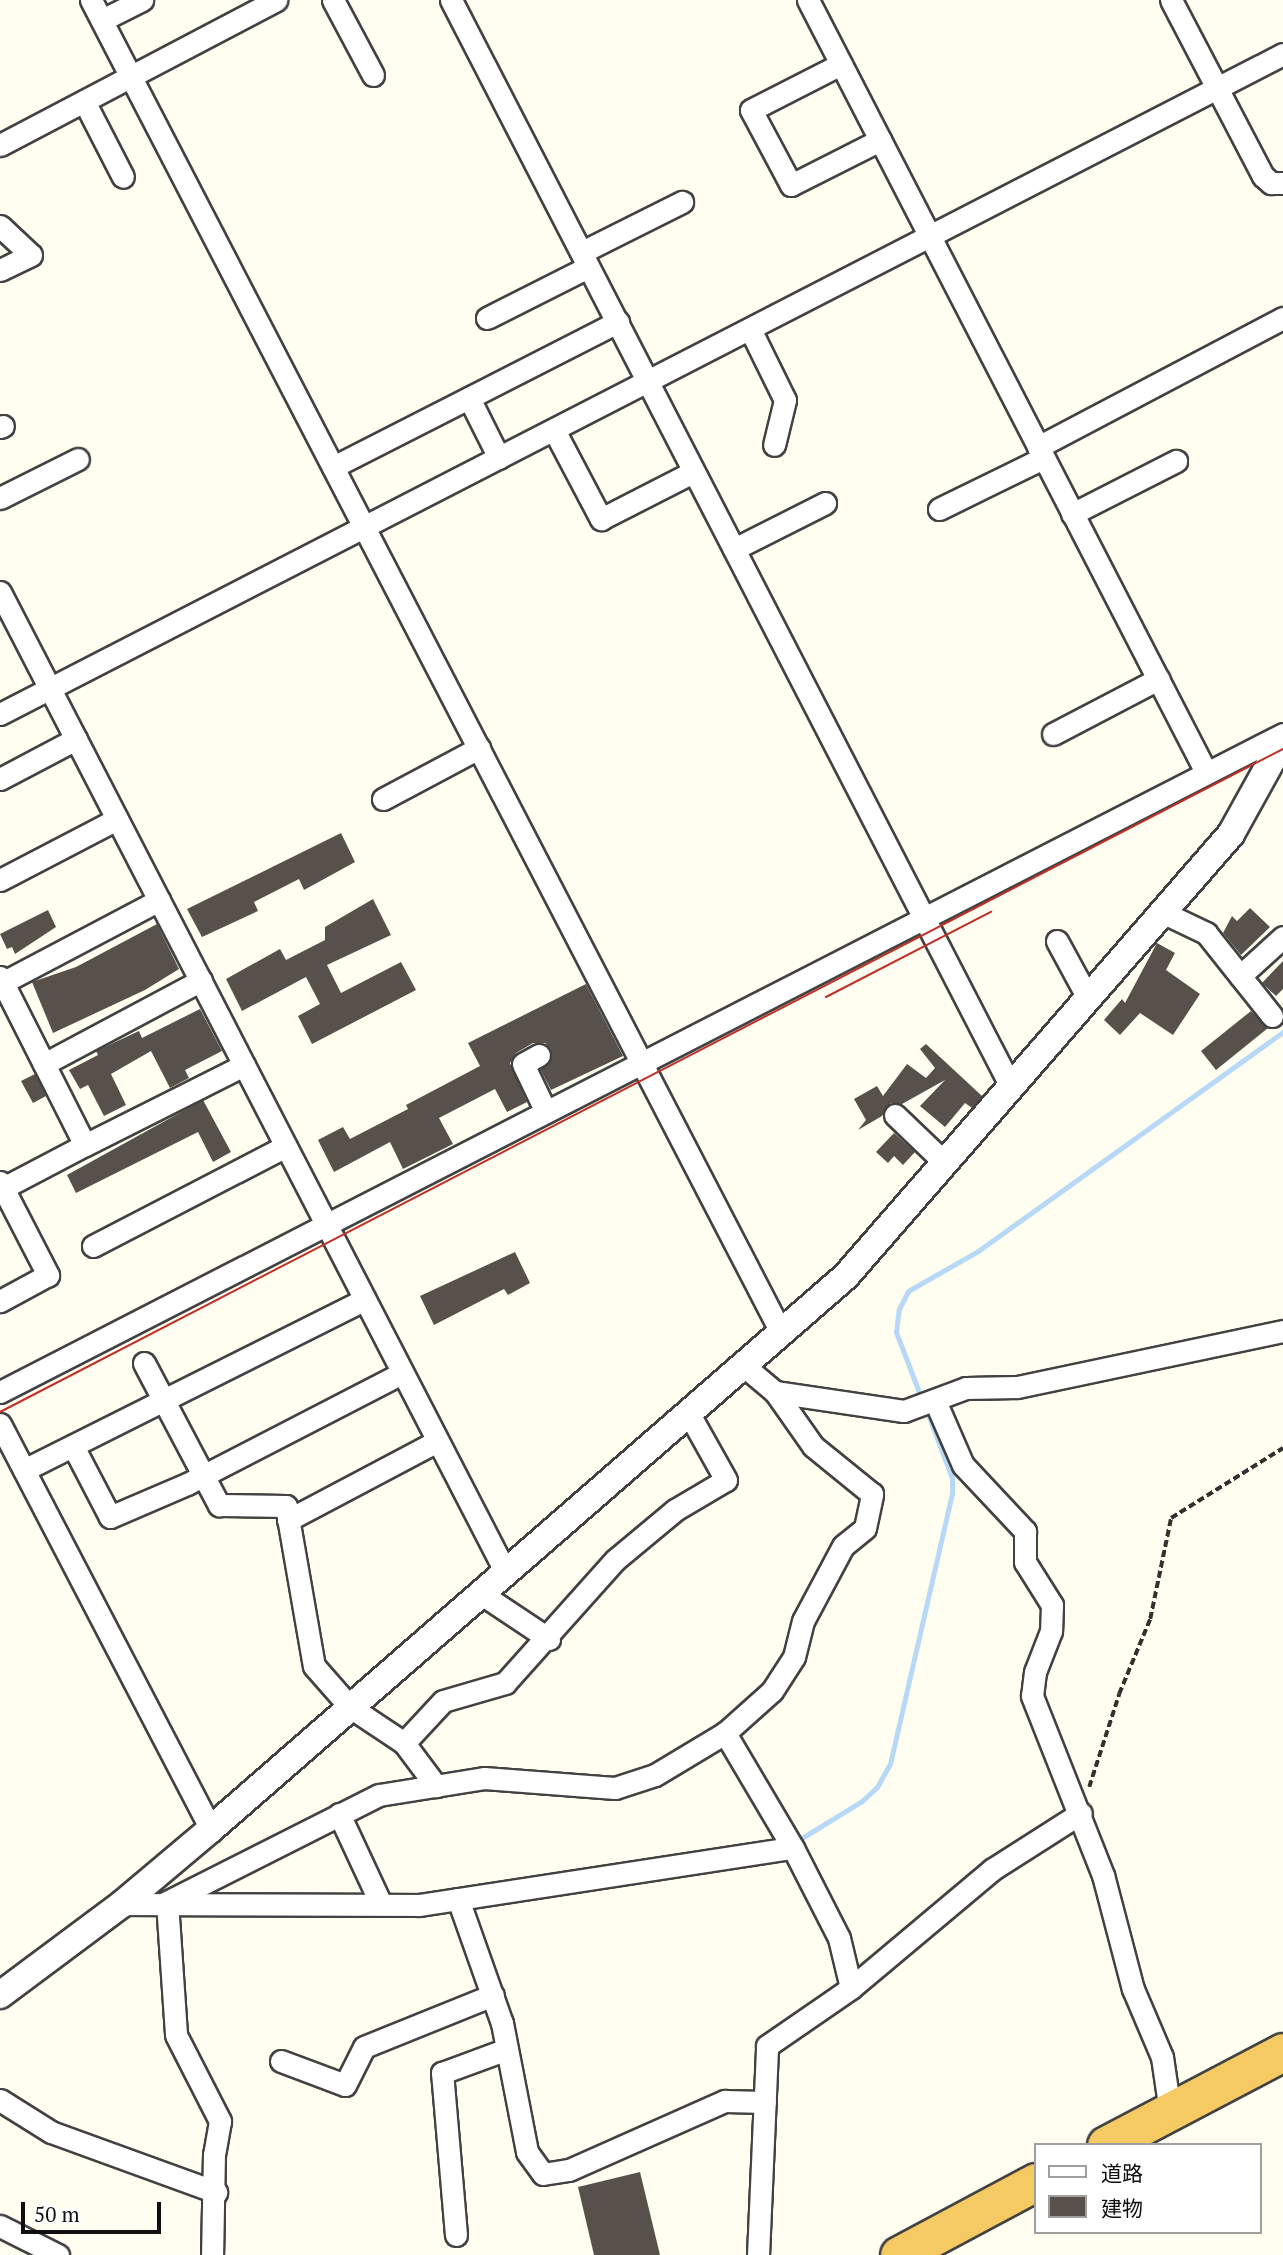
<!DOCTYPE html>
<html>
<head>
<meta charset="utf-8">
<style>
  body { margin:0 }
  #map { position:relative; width:1283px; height:2255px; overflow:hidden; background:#fffef1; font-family:"PT Serif","Noto Sans JP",serif }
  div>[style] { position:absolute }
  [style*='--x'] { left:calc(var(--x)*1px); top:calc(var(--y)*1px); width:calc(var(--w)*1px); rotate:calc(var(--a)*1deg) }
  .stream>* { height:5px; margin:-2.5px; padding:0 2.5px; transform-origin:2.5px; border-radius:2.5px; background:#b7d8f6 }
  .building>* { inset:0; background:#58514b }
  .path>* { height:3.5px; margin-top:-1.75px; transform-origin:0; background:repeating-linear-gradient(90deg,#313131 0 7px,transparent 0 10.5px) }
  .roads { filter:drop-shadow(2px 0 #424242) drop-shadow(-2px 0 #424242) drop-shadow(0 2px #424242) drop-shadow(0 -2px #424242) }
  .minor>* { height:21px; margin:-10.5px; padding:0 10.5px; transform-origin:10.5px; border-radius:10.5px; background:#fff }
  .tertiary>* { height:26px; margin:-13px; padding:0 13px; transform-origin:13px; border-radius:13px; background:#fff }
  .trunk>* { height:37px; margin:-18.5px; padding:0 18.5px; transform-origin:18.5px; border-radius:18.5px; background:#f5ca62 }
  .tram>* { height:2px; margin:-1px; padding:0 1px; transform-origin:1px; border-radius:1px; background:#bf3028 }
  span { translate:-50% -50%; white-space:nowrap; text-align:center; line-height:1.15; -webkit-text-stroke:7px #fff; paint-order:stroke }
  .legend { position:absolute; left:1034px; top:2143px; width:228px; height:91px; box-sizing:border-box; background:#fff; border:2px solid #9f9f9f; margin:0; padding:9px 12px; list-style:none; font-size:21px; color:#0f0f0f }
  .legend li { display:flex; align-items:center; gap:14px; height:35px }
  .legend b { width:35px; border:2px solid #9f9f9f }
  .scale { position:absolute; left:21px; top:2202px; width:140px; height:32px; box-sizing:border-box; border:4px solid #0f0f0f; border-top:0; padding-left:9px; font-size:21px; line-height:24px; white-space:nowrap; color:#0f0f0f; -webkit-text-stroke:5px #fff; paint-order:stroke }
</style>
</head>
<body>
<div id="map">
  <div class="stream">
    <i style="--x:922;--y:1400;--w:73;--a:-110.9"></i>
    <i style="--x:896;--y:1332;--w:23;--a:-83"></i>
    <i style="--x:899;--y:1309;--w:20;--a:-63"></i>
    <i style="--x:908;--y:1291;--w:81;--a:-29.7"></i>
    <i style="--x:978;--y:1251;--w:375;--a:-35.7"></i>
    <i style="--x:797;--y:1841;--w:76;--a:-31.6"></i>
    <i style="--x:862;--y:1801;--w:21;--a:-43"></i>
    <i style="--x:877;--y:1787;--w:26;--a:-61"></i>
    <i style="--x:890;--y:1764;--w:277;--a:-77.1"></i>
    <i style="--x:952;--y:1494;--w:16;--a:-90"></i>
    <i style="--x:952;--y:1478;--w:74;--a:-110.6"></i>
  </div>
  <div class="building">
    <i style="clip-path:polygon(341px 833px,355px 862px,304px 890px,299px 879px,254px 902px,258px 911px,202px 937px,187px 909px)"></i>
    <i style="clip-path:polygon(373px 899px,391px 935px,327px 965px,341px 993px,401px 962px,416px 990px,312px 1044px,298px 1016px,320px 1004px,306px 977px,242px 1011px,226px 979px,280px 949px,286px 960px,325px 940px,325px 927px)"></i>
    <i style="clip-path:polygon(1250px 908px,1270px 927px,1241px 955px,1223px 933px,1232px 916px,1237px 921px)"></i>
    <i style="clip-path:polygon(48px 910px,56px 927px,15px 954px,12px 947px,7px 949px,0 934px)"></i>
    <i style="clip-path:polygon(157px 924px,179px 969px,145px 990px,53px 1033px,32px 982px,76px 967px)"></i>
    <i style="clip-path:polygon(1157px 943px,1175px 953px,1166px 970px,1200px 994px,1173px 1035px,1140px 1013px,1120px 1035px,1104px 1020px,1122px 999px,1125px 1003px)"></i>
    <i style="clip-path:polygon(1283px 961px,1283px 989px,1276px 996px,1262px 983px)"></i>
    <i style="clip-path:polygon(586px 984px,623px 1056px,551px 1090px,540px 1069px,551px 1061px,551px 1049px,545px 1043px,533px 1043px,516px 1053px,510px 1063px,527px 1102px,507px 1112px,495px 1089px,439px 1118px,453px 1144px,403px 1169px,390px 1142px,334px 1172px,318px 1140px,343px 1127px,350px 1139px,408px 1109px,406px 1105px,480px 1066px,468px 1043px)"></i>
    <i style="clip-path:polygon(200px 1009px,222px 1051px,185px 1070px,189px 1078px,170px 1088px,151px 1051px,111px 1074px,126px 1105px,104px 1116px,88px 1085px,80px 1089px,69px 1070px,98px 1055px,96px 1051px,139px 1031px,142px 1038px)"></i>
    <i style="clip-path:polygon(1251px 1011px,1268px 1028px,1216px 1070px,1201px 1051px)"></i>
    <i style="clip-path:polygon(926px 1044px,982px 1096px,972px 1108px,965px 1103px,945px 1127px,920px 1106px,945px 1080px,902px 1104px,891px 1103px,882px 1116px,858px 1130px,866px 1120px,854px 1099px,877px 1086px,883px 1096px,907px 1064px,926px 1078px,935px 1068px,920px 1049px)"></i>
    <i style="clip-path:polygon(35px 1074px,46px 1096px,33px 1103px,21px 1081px)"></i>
    <i style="clip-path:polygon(203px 1100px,231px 1152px,213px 1162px,198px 1132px,76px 1193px,67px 1175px)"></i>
    <i style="clip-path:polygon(894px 1133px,915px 1152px,903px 1165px,894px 1156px,888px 1163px,876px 1152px)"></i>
    <i style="clip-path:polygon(515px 1252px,530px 1283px,508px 1295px,504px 1289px,434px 1325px,420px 1296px)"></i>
    <i style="clip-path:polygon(640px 2172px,660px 2255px,594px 2255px,578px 2187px)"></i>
  </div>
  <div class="path">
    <i style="--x:1089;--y:1787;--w:98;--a:-72.1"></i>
    <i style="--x:1119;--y:1694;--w:81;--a:-67.5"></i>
    <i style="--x:1150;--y:1619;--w:103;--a:-78.3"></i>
    <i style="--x:1171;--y:1518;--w:132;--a:-32"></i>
  </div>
  <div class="roads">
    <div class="minor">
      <i style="--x:91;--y:0;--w:1502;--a:62.62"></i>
      <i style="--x:333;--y:0;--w:85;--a:61.9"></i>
      <i style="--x:451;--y:0;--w:1221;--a:62.74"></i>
      <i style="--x:808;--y:0;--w:869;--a:62.73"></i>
      <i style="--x:1171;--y:0;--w:199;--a:62.4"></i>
      <i style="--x:1263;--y:176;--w:11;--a:41"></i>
      <i style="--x:1271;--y:183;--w:12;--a:0"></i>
      <i style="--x:102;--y:20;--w:45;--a:-26.6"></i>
      <i style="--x:841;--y:64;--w:101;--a:152.9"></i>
      <i style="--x:751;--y:110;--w:85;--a:61.9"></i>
      <i style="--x:791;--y:185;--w:100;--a:-26.8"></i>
      <i style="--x:84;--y:101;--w:85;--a:62.8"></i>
      <i style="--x:0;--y:145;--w:312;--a:-27.7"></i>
      <i style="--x:0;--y:226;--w:42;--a:43.1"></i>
      <i style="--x:31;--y:255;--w:34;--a:154"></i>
      <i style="--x:582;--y:252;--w:112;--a:-26.6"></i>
      <i style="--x:487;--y:318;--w:113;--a:-26.8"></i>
      <i style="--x:750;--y:329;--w:79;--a:63.8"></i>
      <i style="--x:785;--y:400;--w:46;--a:103.7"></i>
      <i style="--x:469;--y:398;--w:67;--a:63.4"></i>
      <i style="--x:0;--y:427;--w:3;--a:-18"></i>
      <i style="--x:554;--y:430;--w:101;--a:62.2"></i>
      <i style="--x:601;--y:519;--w:103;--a:-27.1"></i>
      <i style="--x:1038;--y:447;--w:277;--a:-27.8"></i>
      <i style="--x:333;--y:467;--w:320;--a:-27"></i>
      <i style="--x:0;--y:498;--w:87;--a:-26.6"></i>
      <i style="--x:939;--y:509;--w:116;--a:-26.1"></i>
      <i style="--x:1072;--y:514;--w:117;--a:-27"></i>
      <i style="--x:734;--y:549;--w:102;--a:-26.8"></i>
      <i style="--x:0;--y:592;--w:1102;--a:62.71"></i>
      <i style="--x:0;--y:714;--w:1443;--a:-27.22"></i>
      <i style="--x:1053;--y:734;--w:119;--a:-27.6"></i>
      <i style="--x:0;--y:779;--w:86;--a:-27.8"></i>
      <i style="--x:383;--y:799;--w:109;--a:-28"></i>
      <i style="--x:0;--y:880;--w:132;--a:-27.5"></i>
      <i style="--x:1164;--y:913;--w:47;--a:25.5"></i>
      <i style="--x:1206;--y:933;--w:106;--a:51.5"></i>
      <i style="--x:1057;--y:941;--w:65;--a:61.5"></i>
      <i style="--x:1240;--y:976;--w:58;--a:-42.2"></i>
      <i style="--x:0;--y:977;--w:188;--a:63.2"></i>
      <i style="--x:85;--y:1145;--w:178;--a:-26.7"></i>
      <i style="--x:0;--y:984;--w:180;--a:-27.8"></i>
      <i style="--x:539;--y:1055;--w:18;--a:151"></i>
      <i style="--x:523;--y:1064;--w:53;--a:64.4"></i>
      <i style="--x:44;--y:1064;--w:178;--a:-28.1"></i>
      <i style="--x:895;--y:1115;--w:68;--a:43.8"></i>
      <i style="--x:0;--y:1182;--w:105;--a:62.7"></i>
      <i style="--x:48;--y:1275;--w:55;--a:151.6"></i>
      <i style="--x:3;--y:1188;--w:93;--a:-27.7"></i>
      <i style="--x:93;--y:1246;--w:217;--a:-27.4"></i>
      <i style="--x:144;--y:1363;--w:161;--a:62.2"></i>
      <i style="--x:219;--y:1505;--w:67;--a:0.9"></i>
      <i style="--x:286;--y:1506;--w:162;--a:80.1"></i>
      <i style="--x:314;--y:1666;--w:55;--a:48.7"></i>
      <i style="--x:350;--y:1707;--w:65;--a:33.7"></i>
      <i style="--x:404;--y:1743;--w:54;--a:53.3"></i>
      <i style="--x:0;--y:1392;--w:1442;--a:-27.15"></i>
      <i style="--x:775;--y:1392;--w:130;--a:8.4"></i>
      <i style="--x:904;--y:1411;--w:66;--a:-20.4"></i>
      <i style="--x:966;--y:1388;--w:51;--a:-1.1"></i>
      <i style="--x:1017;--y:1387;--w:272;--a:-11.9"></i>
      <i style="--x:936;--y:1403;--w:68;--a:66.5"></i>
      <i style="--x:963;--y:1465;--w:91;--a:46.8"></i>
      <i style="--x:1025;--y:1531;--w:31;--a:90"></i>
      <i style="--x:1025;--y:1562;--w:51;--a:57.9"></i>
      <i style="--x:1052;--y:1605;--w:26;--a:92"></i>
      <i style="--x:1051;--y:1631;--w:44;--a:111.3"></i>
      <i style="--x:1035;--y:1672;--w:24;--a:97"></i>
      <i style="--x:1032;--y:1696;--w:193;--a:68.4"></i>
      <i style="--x:1103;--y:1875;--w:118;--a:75.3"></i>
      <i style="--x:1133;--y:1989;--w:74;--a:66.9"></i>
      <i style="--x:1162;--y:2057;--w:55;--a:81.6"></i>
      <i style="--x:0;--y:1424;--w:457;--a:62.5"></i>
      <i style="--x:73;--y:1446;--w:80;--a:62.5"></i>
      <i style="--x:110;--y:1517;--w:84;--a:-23.2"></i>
      <i style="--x:187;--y:1484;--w:242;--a:-27.3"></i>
      <i style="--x:24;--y:1470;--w:380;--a:-26.6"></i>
      <i style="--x:288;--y:1520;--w:169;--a:-27.9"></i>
      <i style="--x:480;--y:1593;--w:83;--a:33.7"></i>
      <i style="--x:404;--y:1743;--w:57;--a:-47.1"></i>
      <i style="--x:443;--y:1701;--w:65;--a:-16.2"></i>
      <i style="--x:505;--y:1683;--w:165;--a:-48.2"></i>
      <i style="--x:615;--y:1560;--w:78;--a:-39.8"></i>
      <i style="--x:675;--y:1510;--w:59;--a:-30.5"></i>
      <i style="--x:726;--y:1480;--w:76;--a:-119.3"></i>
      <i style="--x:339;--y:1814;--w:99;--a:65"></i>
      <i style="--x:793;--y:1848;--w:101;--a:62.9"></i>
      <i style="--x:839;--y:1938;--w:51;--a:76.5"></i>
      <i style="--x:458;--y:1899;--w:132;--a:70.5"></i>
      <i style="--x:502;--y:2023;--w:131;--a:79"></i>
      <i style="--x:527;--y:2152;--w:27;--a:54"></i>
      <i style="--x:543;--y:2174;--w:26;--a:-9"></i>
      <i style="--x:569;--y:2170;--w:171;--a:-23.9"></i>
      <i style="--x:725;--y:2101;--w:40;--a:1.4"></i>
      <i style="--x:167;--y:1902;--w:237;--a:-26.8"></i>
      <i style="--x:379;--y:1795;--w:106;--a:-9.2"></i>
      <i style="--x:484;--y:1778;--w:131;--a:4.4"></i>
      <i style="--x:615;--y:1788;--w:42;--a:-18"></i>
      <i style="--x:655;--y:1775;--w:82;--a:-31"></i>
      <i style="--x:725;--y:1733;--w:63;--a:-41.8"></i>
      <i style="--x:772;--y:1691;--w:40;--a:-57.1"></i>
      <i style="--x:794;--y:1657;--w:37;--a:-76"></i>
      <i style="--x:803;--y:1621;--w:85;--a:-61.9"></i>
      <i style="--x:843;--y:1546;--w:28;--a:-39"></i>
      <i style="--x:865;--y:1528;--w:35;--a:-78"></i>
      <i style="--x:872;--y:1494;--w:76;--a:-140.9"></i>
      <i style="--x:813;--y:1446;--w:66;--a:-125.1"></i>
      <i style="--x:775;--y:1392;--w:40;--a:-140"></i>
      <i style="--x:167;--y:1902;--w:133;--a:86.1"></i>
      <i style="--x:176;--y:2035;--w:97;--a:62.9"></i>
      <i style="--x:220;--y:2121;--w:34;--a:100"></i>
      <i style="--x:214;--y:2154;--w:101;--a:91.1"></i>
      <i style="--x:122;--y:1904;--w:297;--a:0.2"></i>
      <i style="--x:419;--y:1905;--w:378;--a:-8.7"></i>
      <i style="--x:793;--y:1848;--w:134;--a:-120.6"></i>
      <i style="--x:281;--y:2061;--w:68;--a:20.6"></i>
      <i style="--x:345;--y:2085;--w:42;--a:-63.4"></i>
      <i style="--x:364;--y:2047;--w:139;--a:-22"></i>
      <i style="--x:0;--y:2100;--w:60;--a:32.1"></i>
      <i style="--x:51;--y:2132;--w:176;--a:20"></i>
      <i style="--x:0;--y:2226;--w:65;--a:26.6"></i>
      <i style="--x:456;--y:2235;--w:163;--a:-94.9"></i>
      <i style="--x:442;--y:2073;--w:69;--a:-20.3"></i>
      <i style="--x:758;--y:2255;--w:209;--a:-87.5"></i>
      <i style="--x:767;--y:2046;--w:102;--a:-34.6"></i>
      <i style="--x:851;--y:1988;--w:185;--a:-40"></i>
      <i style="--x:993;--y:1869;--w:104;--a:-32.5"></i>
    </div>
    <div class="tertiary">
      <i style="--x:0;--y:1995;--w:152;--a:-36.7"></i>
      <i style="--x:122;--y:1904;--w:116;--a:-40.1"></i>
      <i style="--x:211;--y:1829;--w:842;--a:-41.05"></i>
      <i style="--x:846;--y:1276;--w:586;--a:-48.94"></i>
      <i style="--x:1231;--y:834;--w:107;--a:-61"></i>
    </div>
    <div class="trunk">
      <i style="--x:1106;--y:2145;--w:200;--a:-27.7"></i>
      <i style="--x:899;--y:2255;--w:155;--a:-28.1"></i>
    </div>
  </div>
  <div class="tram">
    <i style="--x:826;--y:997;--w:186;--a:-27.3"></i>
    <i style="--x:0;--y:1412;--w:1444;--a:-27.33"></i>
  </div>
  <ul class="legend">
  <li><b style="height:9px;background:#fff"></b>道路</li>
  <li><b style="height:19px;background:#58514b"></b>建物</li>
  </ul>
  <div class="scale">50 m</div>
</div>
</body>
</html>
